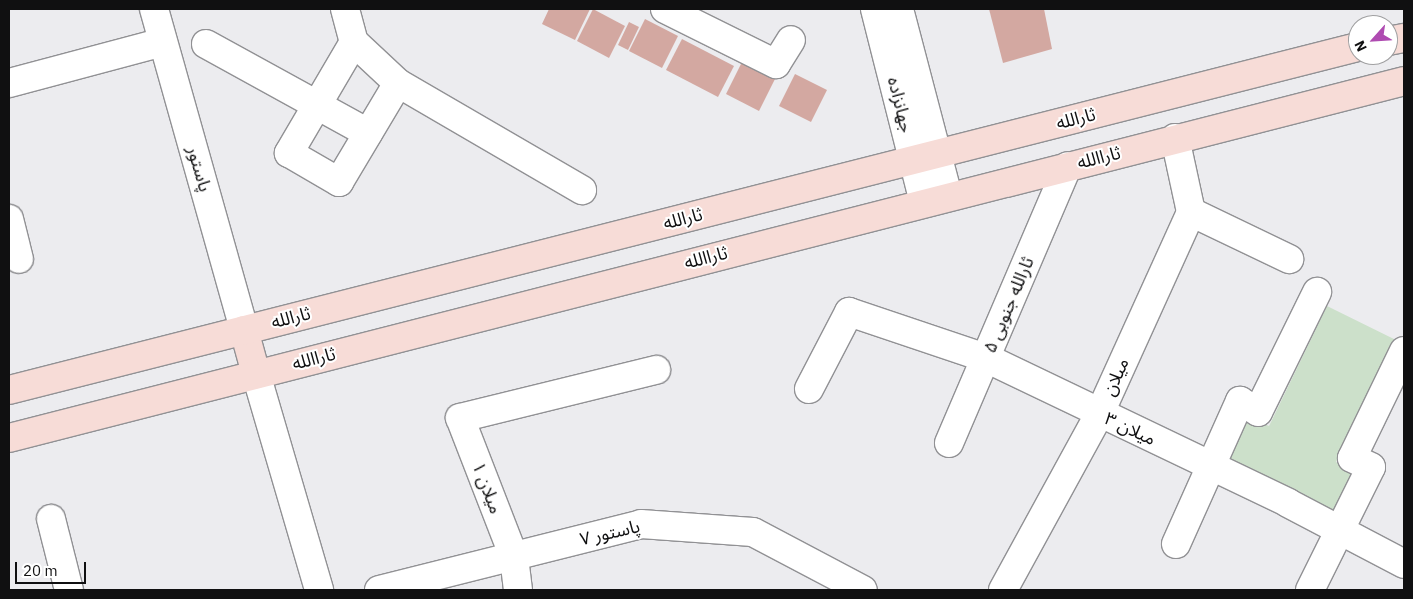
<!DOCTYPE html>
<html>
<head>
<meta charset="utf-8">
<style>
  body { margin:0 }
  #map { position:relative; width:1413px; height:599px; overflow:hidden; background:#ececef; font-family:"IBM Plex Sans","Noto Sans Arabic",sans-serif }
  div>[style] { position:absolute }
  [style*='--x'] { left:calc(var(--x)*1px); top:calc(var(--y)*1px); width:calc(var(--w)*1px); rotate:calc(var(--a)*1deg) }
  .green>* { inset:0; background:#cce0ca }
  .building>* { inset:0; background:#d3a8a1 }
  .roads { filter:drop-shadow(1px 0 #919194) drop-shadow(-1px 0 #919194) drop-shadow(0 1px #919194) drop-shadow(0 -1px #919194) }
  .minor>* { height:28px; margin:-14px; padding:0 14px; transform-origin:14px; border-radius:14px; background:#fff }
  .major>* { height:28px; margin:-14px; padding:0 14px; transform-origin:14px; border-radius:14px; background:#f7dcd7 }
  span { translate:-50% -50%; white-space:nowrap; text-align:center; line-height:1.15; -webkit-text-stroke:4px #fff; paint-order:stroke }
  .street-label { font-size:18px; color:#101011 }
  .frame { position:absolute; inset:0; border:10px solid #101011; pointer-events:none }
  .north { position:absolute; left:1348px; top:15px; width:50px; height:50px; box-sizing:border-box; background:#fff; border:1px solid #9f9fa0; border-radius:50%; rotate:244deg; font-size:14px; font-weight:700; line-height:20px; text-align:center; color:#101011 }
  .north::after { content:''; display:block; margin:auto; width:18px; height:22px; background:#af4bb1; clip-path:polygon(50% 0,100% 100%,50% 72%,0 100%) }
  .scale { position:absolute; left:15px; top:562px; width:71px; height:22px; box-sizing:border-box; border:2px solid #101011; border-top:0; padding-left:6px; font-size:15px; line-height:18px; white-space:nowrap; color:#101011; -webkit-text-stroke:4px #fff; paint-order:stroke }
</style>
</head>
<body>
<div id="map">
  <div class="green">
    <i style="clip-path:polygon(1327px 306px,1400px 342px,1336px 462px,1353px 472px,1331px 514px,1224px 459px,1244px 415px,1269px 426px)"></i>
  </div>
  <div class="building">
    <i style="clip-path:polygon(549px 9px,590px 9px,575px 40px,542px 24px)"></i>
    <i style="clip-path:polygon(593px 9px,625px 26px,609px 58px,577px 41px)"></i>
    <i style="clip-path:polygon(989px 9px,1044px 9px,1052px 49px,1003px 63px)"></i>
    <i style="clip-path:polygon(645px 19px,678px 36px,662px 68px,629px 51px)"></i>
    <i style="clip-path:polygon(629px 22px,639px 27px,628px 50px,618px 45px)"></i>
    <i style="clip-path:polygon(682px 39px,734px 66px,718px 97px,666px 70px)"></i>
    <i style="clip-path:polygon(742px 62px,775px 79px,759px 111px,726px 94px)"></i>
    <i style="clip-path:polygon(795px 74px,827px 90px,811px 122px,779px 106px)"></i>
  </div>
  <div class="roads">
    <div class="minor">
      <i style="--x:154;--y:9;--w:333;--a:74.3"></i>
      <i style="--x:345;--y:9;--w:34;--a:75"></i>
      <i style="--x:354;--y:42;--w:60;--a:43"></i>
      <i style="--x:398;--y:83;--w:213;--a:30.2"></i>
      <i style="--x:665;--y:9;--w:124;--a:26.4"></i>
      <i style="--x:776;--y:64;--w:28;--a:-58"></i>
      <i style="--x:875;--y:9;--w:199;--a:75.8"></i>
      <i style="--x:899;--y:9;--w:193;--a:75.3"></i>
      <i style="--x:354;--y:42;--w:129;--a:120.4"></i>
      <i style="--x:289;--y:153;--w:58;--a:30.1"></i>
      <i style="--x:339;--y:182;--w:115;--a:-59.2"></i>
      <i style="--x:206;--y:44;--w:185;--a:28.8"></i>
      <i style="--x:9;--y:83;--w:159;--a:-14.9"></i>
      <i style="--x:1175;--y:138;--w:76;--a:77.8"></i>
      <i style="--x:1191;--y:212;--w:109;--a:25.6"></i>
      <i style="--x:9;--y:219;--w:41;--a:76"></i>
      <i style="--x:256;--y:374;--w:225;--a:73.7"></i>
      <i style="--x:809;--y:389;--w:87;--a:-62.5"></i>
      <i style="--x:849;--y:312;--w:145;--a:18.6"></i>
      <i style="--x:986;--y:358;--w:335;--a:25.6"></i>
      <i style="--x:1288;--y:503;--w:131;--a:27.7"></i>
      <i style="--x:949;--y:443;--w:301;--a:-66.8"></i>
      <i style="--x:51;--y:519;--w:73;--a:75.8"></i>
      <i style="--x:1176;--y:544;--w:157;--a:-65.9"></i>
      <i style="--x:1240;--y:401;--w:21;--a:31"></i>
      <i style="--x:1258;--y:412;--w:134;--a:-63.8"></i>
      <i style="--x:379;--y:590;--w:270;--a:-14.1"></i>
      <i style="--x:641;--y:524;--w:112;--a:4.1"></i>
      <i style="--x:753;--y:532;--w:124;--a:27.8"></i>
      <i style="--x:518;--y:590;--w:33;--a:-97"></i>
      <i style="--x:514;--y:557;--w:149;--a:-111.2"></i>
      <i style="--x:460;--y:418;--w:202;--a:-13.8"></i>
      <i style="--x:1003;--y:590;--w:200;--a:-61.3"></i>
      <i style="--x:1099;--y:415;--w:223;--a:-65.6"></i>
      <i style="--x:1310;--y:590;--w:137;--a:-63.6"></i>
      <i style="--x:1371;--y:467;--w:21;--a:-155"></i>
      <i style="--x:1352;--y:458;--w:119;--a:-64.1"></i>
    </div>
    <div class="major">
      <i style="--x:1388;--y:41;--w:16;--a:-11"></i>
      <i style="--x:244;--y:330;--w:46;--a:74.7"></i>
      <i style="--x:9;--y:390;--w:1392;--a:-14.27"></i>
      <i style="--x:9;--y:438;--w:1440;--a:-14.35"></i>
    </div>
  </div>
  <div class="street-label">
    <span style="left:900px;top:105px;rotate:76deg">جهانزاده</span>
    <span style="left:1076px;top:119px;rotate:-14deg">ثارالله</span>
    <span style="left:1099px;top:158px;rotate:-14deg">ثاراالله</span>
    <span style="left:199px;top:169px;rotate:74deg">پاستور</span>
    <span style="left:683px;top:219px;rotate:-14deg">ثارالله</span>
    <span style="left:706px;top:258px;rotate:-14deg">ثاراالله</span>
    <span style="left:1009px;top:305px;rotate:-67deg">ثارالله جنوبی ۵</span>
    <span style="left:291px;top:318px;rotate:-14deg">ثارالله</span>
    <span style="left:314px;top:359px;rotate:-14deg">ثاراالله</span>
    <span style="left:1116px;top:377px;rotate:-66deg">میلان</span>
    <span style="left:1130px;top:429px;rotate:25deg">میلان ۳</span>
    <span style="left:487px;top:488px;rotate:69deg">میلان ۱</span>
    <span style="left:610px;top:533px;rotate:-13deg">پاستور ۷</span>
  </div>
  <div class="frame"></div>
  <div class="north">N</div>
  <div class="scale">20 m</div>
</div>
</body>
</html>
